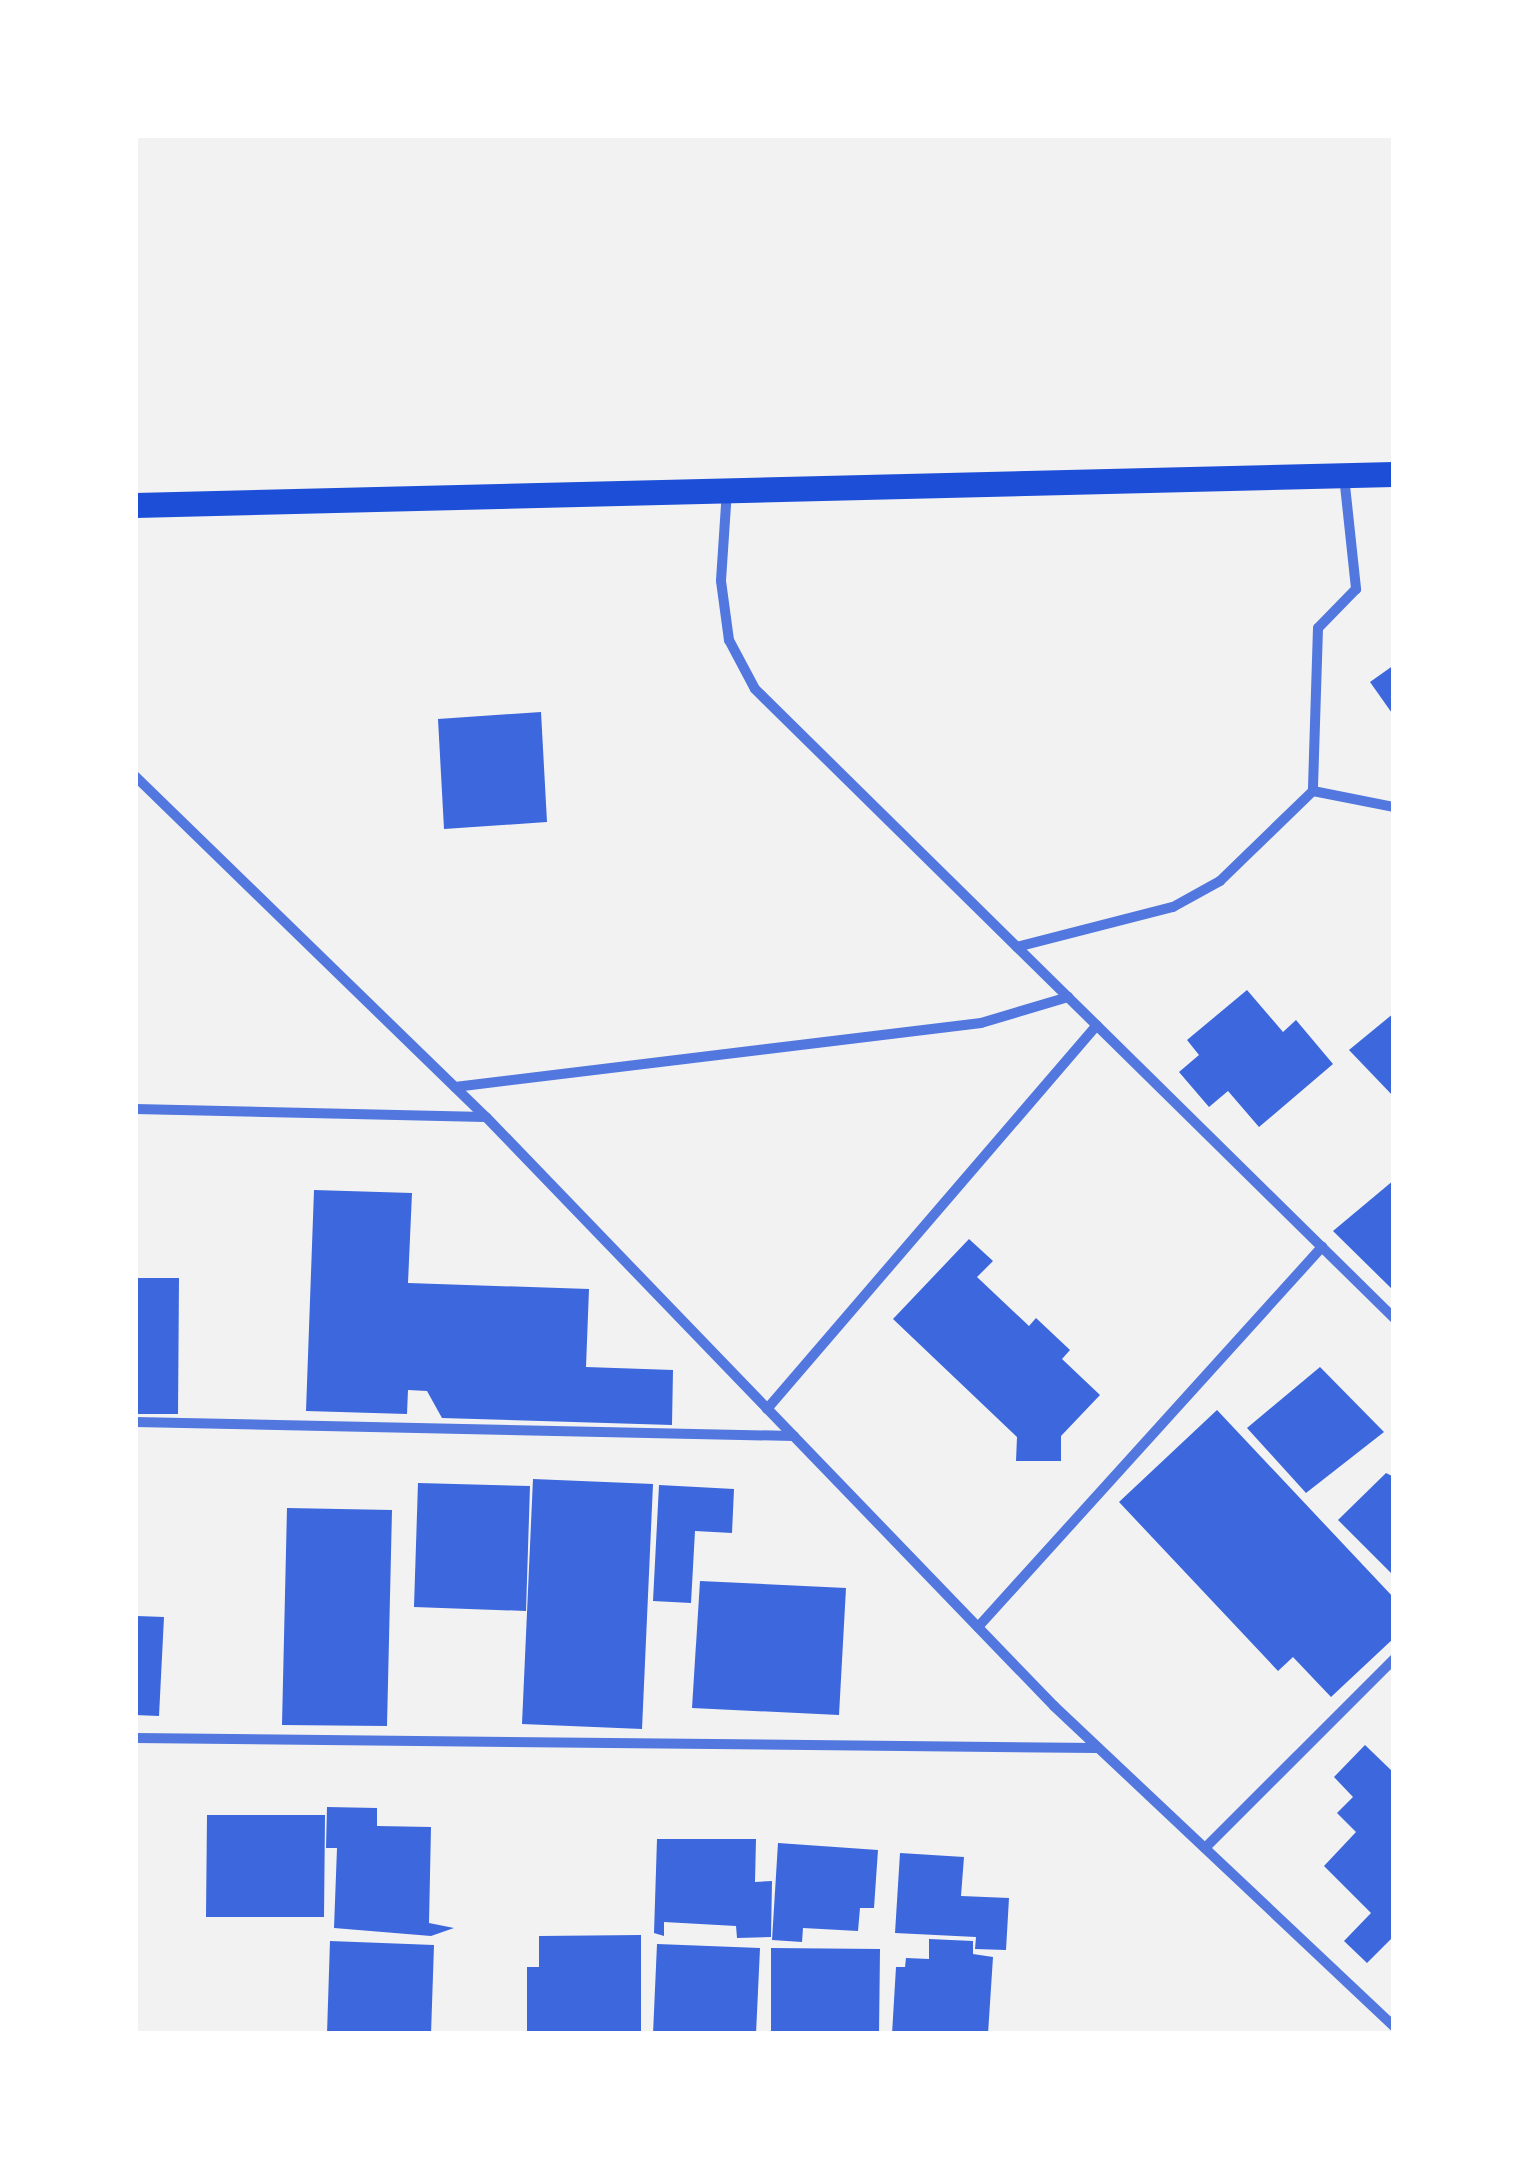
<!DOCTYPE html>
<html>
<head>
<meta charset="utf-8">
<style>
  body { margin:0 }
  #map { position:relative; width:1529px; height:2169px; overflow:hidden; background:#f2f2f2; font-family:"Alegreya Sans",sans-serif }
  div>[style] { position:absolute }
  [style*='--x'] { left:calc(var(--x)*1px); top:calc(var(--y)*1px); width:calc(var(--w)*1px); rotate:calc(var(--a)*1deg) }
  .building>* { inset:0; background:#3d67dc }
  .minor>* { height:10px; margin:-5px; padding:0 5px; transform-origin:5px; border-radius:5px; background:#5277de }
  .primary>* { height:25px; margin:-12.5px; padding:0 12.5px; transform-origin:12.5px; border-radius:12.5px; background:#1d4ed8 }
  span { translate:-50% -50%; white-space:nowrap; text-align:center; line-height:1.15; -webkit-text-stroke:10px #fff; paint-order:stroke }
  .frame { position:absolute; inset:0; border:138px solid #fff; pointer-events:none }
</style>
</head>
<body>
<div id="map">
  <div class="building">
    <i style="clip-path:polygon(1394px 665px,1394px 716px,1370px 682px)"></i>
    <i style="clip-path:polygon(541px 712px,547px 822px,444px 829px,438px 719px)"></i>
    <i style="clip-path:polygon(1247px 990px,1283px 1032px,1296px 1020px,1333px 1064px,1259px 1127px,1228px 1091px,1209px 1107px,1179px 1072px,1199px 1055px,1187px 1040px)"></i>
    <i style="clip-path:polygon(1394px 1013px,1394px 1097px,1349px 1050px)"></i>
    <i style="clip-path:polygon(1394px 1180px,1394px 1291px,1333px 1231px)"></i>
    <i style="clip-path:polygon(314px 1190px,412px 1193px,408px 1283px,589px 1289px,586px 1367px,673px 1370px,672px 1425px,442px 1418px,427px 1391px,408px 1390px,407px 1414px,306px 1411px)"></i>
    <i style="clip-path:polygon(969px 1239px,993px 1261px,977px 1277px,1029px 1326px,1036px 1318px,1070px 1350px,1062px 1359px,1100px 1395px,1061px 1436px,1061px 1461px,1016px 1461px,1017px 1437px,893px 1319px)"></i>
    <i style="clip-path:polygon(135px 1278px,179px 1278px,178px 1414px,135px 1414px)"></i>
    <i style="clip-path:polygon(1320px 1367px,1384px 1432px,1306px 1493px,1247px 1428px)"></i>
    <i style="clip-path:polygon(1217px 1410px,1394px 1598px,1394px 1638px,1331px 1697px,1293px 1657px,1278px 1671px,1119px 1502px)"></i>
    <i style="clip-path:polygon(1386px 1473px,1394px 1477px,1394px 1576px,1338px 1520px)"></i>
    <i style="clip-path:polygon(533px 1479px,653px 1484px,642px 1729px,522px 1724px)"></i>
    <i style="clip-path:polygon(418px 1483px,530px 1486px,526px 1611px,414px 1607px)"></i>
    <i style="clip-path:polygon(659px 1485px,734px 1489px,732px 1533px,695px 1531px,691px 1603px,653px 1601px)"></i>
    <i style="clip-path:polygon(287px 1508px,392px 1510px,387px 1726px,282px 1725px)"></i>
    <i style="clip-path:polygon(700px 1581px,846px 1588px,839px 1715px,692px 1708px)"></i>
    <i style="clip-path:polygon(137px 1616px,164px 1617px,159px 1716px,135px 1715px)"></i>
    <i style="clip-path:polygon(1365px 1745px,1394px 1773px,1394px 1936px,1367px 1963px,1344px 1941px,1371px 1913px,1324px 1866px,1356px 1832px,1337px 1813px,1353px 1797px,1334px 1777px)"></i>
    <i style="clip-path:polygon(327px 1807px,377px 1808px,377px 1826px,431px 1827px,429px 1923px,454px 1928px,431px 1936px,334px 1928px,337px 1848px,326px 1848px)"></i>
    <i style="clip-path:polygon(207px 1815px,325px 1815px,324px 1917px,206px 1917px)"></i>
    <i style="clip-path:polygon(657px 1839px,756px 1839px,755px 1882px,772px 1881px,771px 1937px,737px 1938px,736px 1926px,664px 1922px,664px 1936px,654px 1933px)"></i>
    <i style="clip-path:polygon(778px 1843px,878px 1850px,874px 1908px,860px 1908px,858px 1931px,803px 1928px,802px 1942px,772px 1940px)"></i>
    <i style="clip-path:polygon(900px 1853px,964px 1857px,961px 1896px,1009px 1898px,1006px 1950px,975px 1949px,976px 1937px,895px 1933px)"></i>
    <i style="clip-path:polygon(641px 1935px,641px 2034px,527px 2034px,527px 1967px,539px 1967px,539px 1936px)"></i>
    <i style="clip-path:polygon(929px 1939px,973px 1941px,973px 1954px,993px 1957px,988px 2034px,892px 2034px,896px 1967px,905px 1967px,906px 1958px,929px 1959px)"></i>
    <i style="clip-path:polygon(330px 1941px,434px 1945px,431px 2034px,327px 2034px)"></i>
    <i style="clip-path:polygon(657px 1944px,760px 1948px,756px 2034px,653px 2034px)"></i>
    <i style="clip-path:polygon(771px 1948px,880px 1949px,879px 2034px,771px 2034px)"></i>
  </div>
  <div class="minor">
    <i style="--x:1344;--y:476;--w:114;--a:83.9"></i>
    <i style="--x:1356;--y:589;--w:54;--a:134.3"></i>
    <i style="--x:1318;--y:628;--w:163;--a:91.8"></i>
    <i style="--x:1313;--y:791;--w:83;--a:11.2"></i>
    <i style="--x:727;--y:490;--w:91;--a:93.8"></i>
    <i style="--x:721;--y:581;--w:60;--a:82.3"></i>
    <i style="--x:729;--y:640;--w:55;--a:62"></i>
    <i style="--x:755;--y:689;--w:897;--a:44.55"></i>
    <i style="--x:135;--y:776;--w:489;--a:44.2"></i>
    <i style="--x:486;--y:1117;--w:818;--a:46.04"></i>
    <i style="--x:1054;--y:1706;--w:467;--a:43.3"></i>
    <i style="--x:1017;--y:947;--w:161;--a:-14.4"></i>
    <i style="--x:1173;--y:907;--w:54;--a:-29"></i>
    <i style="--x:1220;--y:881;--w:129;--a:-44.1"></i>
    <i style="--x:455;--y:1087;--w:530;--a:-6.94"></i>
    <i style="--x:981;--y:1023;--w:91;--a:-16.6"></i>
    <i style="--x:135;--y:1109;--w:350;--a:1.3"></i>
    <i style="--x:767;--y:1409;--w:506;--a:-49.33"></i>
    <i style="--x:135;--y:1422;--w:659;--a:1.22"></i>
    <i style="--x:978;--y:1627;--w:513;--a:-47.85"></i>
    <i style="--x:135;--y:1738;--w:962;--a:0.6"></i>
    <i style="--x:1205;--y:1848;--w:267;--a:-45"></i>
  </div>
  <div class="primary">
    <i style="--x:135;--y:505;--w:1259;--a:-1.41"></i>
  </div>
  <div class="frame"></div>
</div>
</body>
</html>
